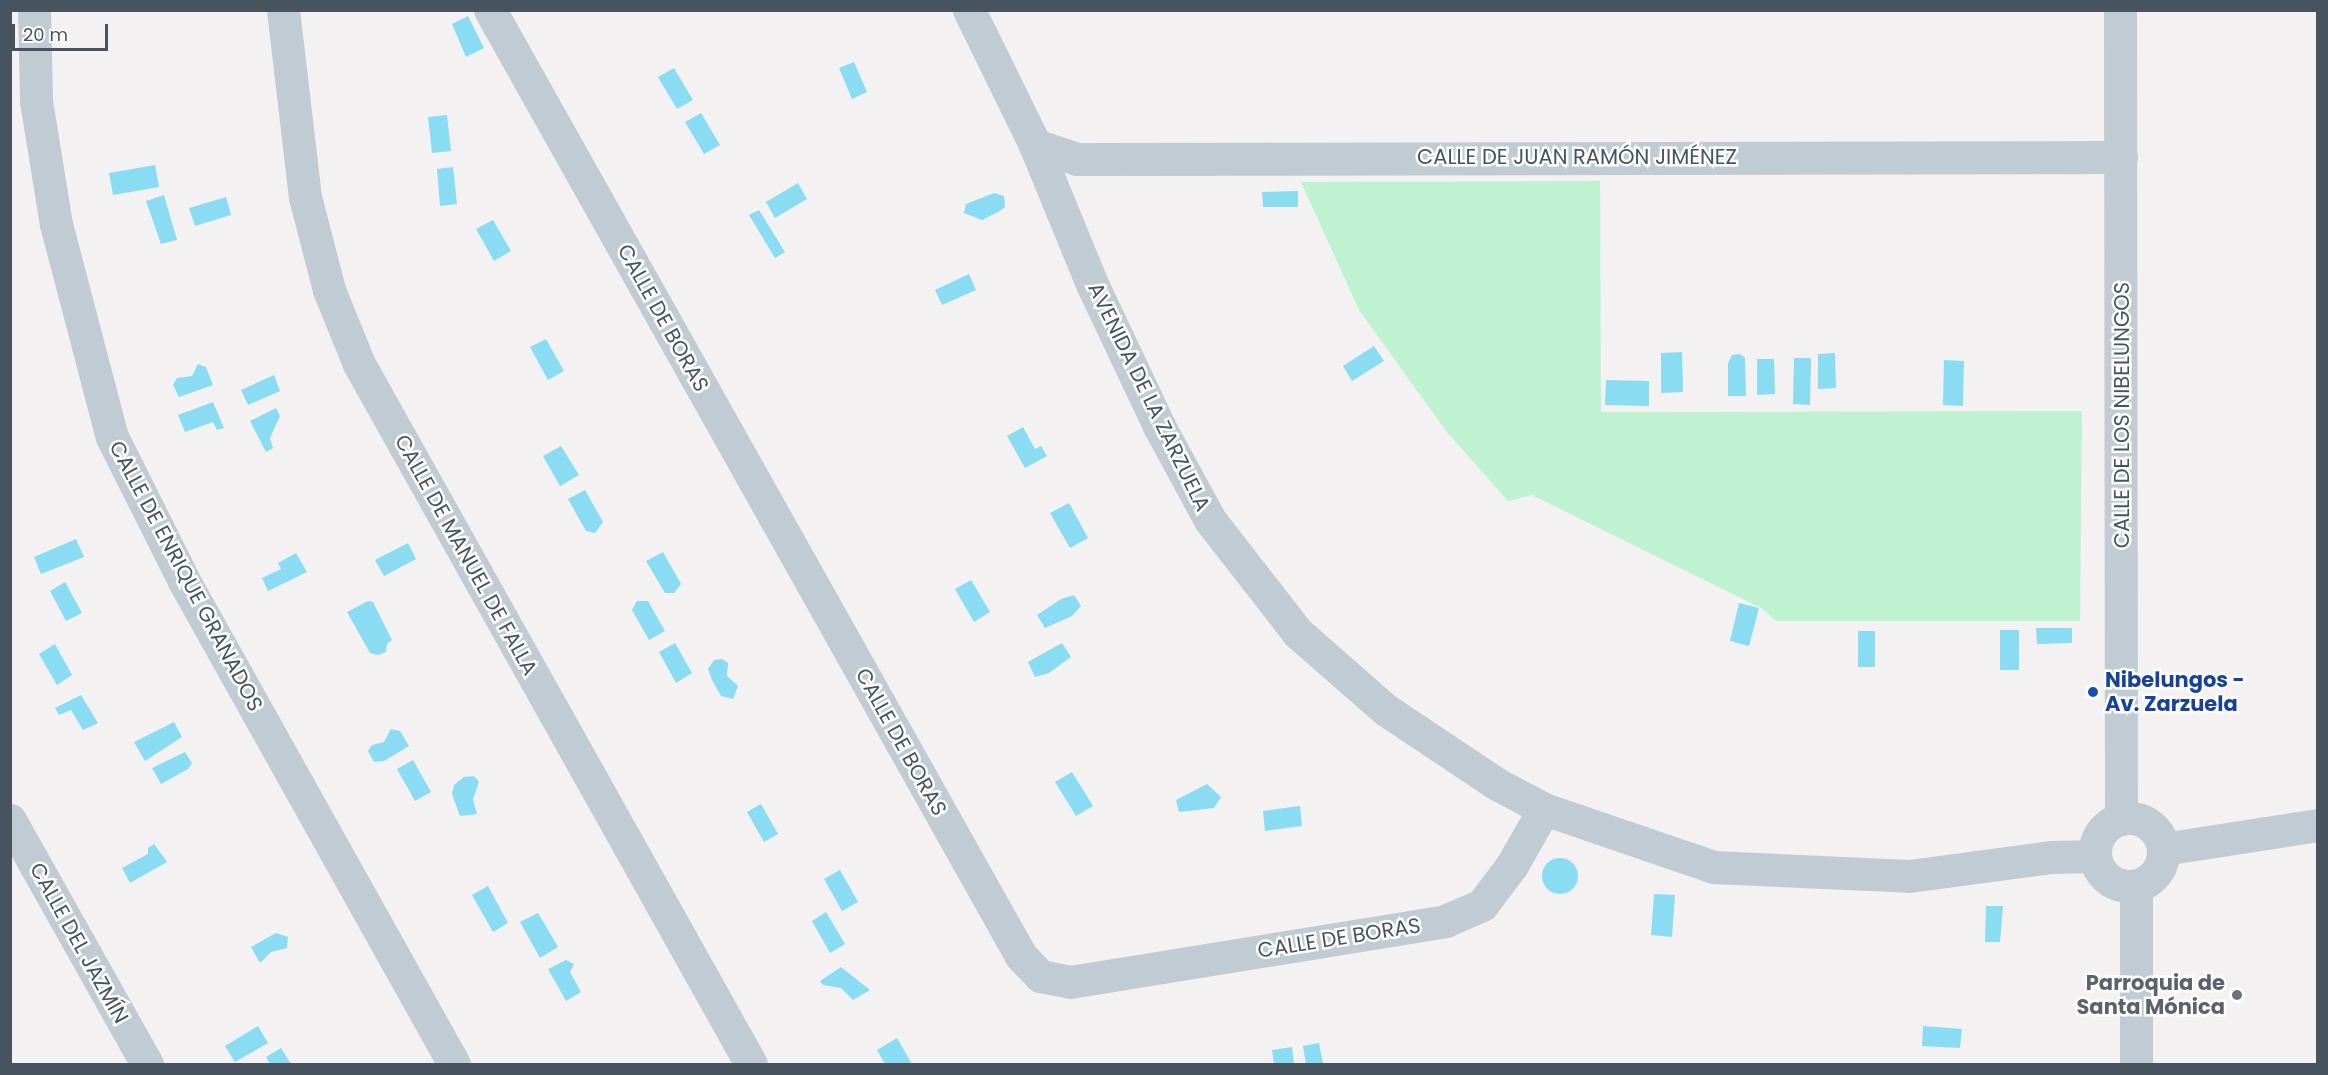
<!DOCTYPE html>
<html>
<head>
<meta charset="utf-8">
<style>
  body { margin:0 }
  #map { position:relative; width:2328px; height:1075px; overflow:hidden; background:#f3f1f1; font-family:Poppins,sans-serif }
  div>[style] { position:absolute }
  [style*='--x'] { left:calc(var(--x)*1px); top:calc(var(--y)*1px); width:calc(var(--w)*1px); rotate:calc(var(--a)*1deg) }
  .green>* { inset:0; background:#bef2d1 }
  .water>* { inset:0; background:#89dcf1 }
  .round { border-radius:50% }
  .street>* { height:33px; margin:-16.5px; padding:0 16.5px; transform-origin:16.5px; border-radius:16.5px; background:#c1cbd3 }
  .street>.ring { margin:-16.5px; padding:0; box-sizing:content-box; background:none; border:33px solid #c1cbd3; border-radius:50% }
  .dots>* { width:16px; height:16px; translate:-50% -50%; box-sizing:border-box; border:3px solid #fff; border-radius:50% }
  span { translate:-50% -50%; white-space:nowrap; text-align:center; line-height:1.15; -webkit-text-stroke:5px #fff; paint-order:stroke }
  .street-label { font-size:21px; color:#47545f }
  .transit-label { font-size:21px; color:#164399; font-weight:700 }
  .left { translate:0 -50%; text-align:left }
  .worship-label { font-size:21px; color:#5b616d; font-weight:700 }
  .right { translate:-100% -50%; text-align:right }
  .frame { position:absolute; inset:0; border:12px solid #47545f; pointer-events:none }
  .scale { position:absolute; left:12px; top:24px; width:96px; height:27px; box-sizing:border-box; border:3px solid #47545f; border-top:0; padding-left:8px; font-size:18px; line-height:21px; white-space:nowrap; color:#47545f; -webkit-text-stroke:4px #fff; paint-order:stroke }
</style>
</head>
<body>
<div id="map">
  <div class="green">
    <i style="clip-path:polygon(1600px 181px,1601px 412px,2082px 411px,2080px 621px,1776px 621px,1763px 609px,1532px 495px,1508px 501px,1446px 431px,1359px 310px,1301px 182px)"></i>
  </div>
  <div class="water">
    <i style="clip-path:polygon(468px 16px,484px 48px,466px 57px,452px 24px)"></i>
    <i style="clip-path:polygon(854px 62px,867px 92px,852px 99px,839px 68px)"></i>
    <i style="clip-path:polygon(674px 68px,693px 100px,677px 109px,658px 77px)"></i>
    <i style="clip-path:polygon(701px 113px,720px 145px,704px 154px,685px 122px)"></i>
    <i style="clip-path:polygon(447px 115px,451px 151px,432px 153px,428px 117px)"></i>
    <i style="clip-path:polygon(155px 165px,159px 187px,113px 195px,109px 173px)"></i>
    <i style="clip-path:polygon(453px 167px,457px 204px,440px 206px,437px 169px)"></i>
    <i style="clip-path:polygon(798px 183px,807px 199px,775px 218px,766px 202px)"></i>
    <i style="clip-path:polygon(1298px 191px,1298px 207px,1263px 207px,1262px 192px)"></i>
    <i style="clip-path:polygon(994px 193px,1004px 196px,1005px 207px,1000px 211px,982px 220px,964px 213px,966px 204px)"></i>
    <i style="clip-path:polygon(164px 195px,177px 240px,161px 244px,146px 201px)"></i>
    <i style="clip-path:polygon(226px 197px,231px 215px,195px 226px,189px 208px)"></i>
    <i style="clip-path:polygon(759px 210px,785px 252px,775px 258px,749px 215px)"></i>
    <i style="clip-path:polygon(493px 220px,511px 251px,494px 261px,476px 229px)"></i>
    <i style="clip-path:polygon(969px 274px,976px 290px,942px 305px,935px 290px)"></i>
    <i style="clip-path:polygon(546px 339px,564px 371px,548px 380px,530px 347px)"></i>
    <i style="clip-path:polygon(1374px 346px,1384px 361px,1352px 381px,1343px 366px)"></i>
    <i style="clip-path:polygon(1682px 352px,1683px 392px,1661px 393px,1661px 353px)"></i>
    <i style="clip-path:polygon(1835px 353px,1836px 388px,1818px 389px,1818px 354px)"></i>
    <i style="clip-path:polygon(1740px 354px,1745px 358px,1746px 396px,1728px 396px,1728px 363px,1732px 355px)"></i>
    <i style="clip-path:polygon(1794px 358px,1811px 358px,1810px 405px,1793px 404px)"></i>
    <i style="clip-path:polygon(1757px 359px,1774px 359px,1775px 394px,1757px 395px)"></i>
    <i style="clip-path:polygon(1944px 360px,1964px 361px,1963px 406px,1943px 405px)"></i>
    <i style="clip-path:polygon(198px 364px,206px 367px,213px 385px,179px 397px,173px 385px,177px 378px,192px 376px)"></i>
    <i style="clip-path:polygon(274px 375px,280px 391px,248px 405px,241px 390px)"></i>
    <i style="clip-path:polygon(1606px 380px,1649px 381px,1649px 406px,1605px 405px)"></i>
    <i style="clip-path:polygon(213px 402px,224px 428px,217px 430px,213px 422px,185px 432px,178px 415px)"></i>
    <i style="clip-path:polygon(276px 408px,280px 416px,270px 438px,273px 448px,266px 452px,250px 421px)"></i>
    <i style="clip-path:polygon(1023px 427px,1035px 449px,1041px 446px,1047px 456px,1025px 468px,1007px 436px)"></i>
    <i style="clip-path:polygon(561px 446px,579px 475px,560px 486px,543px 456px)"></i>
    <i style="clip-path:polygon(585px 490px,603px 522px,595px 533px,586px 531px,568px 499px)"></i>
    <i style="clip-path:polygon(1069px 503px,1088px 538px,1070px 548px,1050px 513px)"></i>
    <i style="clip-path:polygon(76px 539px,84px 557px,41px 574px,34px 557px)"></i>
    <i style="clip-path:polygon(408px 543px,416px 559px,384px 576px,375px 560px)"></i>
    <i style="clip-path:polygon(663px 552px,681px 584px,674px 593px,665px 593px,646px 561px)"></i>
    <i style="clip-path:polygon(296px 553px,307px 572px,268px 591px,262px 578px,281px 569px,278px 563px)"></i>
    <i style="clip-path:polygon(971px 580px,990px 612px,974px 622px,955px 589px)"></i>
    <i style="clip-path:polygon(65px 582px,82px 613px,66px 621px,50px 591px)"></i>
    <i style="clip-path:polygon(1074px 595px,1081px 606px,1072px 616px,1045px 628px,1037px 615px,1061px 599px)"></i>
    <i style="clip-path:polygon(368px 601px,373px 602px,392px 640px,387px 644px,386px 652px,378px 655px,370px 653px,347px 612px)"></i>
    <i style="clip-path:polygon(637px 601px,648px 601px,665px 631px,649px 640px,632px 610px)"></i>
    <i style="clip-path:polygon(1739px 603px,1759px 608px,1749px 646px,1730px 641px)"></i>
    <i style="clip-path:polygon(2036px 628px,2072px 628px,2072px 643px,2037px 644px)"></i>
    <i style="clip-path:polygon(2000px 630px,2019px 630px,2019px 670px,2000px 670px)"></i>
    <i style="clip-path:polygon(1858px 631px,1875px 631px,1875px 667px,1858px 667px)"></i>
    <i style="clip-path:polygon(675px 643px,692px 673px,676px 683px,659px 652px)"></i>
    <i style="clip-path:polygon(1062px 643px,1071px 657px,1049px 673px,1035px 677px,1028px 662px)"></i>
    <i style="clip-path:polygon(55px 644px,72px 675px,57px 685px,39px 654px)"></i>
    <i style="clip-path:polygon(714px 660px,722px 659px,728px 663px,727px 676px,738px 686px,733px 699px,721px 696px,712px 680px,708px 669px)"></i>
    <i style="clip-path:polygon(81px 695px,98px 723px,83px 730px,71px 710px,59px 715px,55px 708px)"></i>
    <i style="clip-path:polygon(174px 722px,182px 737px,145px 761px,134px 742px)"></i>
    <i style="clip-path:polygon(391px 729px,400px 731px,409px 746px,384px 761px,374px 762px,368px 751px,372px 745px,384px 742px)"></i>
    <i style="clip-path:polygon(185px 752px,192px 763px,188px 769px,161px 784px,152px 768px)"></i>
    <i style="clip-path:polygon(413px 760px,431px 792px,415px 801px,397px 769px)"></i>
    <i style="clip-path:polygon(1072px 772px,1093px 806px,1076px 816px,1055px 782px)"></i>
    <i style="clip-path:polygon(474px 776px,479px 782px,473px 799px,477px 814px,460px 816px,452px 794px,454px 785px,464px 777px)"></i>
    <i style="clip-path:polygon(1207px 784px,1221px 797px,1214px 808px,1179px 812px,1176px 800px)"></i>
    <i style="clip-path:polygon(761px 804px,778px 834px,764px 842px,747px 812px)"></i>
    <i style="clip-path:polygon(1300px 806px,1302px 826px,1265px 831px,1263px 811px)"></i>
    <i style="clip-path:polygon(154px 844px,167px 862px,130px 883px,122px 868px,148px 854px,148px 848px)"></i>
    <i class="round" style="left:1542px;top:858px;width:36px;height:36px"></i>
    <i style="clip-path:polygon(840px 870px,858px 902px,842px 911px,824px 879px)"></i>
    <i style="clip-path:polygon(488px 886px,508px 923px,493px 932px,472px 895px)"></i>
    <i style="clip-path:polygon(1654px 894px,1675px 895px,1672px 937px,1651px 935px)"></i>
    <i style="clip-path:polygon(1986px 906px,2003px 906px,2000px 942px,1985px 942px)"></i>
    <i style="clip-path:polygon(826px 912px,845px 944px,830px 953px,812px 921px)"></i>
    <i style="clip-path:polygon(538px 913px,558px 947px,540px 958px,520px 922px)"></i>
    <i style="clip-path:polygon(276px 933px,288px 937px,287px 948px,271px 952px,260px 963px,251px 947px)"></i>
    <i style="clip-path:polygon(566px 960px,574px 964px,570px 972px,581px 992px,566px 1001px,548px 969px)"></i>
    <i style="clip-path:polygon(841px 967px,870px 990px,853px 1000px,841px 988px,823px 985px,820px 981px)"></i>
    <i style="clip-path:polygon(258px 1026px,268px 1043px,235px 1062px,225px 1046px)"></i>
    <i style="clip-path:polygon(1923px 1026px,1962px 1029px,1960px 1048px,1922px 1046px)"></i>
    <i style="clip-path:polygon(897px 1038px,912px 1064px,885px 1064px,877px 1050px)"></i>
    <i style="clip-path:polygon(1319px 1043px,1323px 1064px,1306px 1064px,1303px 1046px)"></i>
    <i style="clip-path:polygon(1292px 1047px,1294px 1064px,1274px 1064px,1272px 1050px)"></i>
    <i style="clip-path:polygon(281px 1048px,291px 1064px,270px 1064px,266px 1057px)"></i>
  </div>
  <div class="street">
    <i style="--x:34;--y:10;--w:91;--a:88.7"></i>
    <i style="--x:36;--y:101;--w:125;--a:80.8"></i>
    <i style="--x:56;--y:224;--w:220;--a:75.3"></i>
    <i style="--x:112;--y:437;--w:161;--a:63.4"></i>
    <i style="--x:184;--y:581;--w:553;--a:60.79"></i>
    <i style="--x:283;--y:10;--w:188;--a:83.3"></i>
    <i style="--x:305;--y:197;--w:96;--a:75.5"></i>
    <i style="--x:329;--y:290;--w:80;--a:67.9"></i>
    <i style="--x:359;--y:364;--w:802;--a:60.75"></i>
    <i style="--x:490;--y:10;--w:1085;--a:60.69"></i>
    <i style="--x:1021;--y:956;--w:28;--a:46"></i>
    <i style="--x:1040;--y:976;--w:31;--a:11"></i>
    <i style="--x:1070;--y:982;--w:380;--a:-9.2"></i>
    <i style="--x:1445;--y:921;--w:40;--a:-23.4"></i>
    <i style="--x:1482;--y:905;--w:50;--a:-53.1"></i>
    <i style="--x:1512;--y:865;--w:64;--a:-60.3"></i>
    <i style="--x:969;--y:10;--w:150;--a:63.9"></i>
    <i style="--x:1035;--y:145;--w:150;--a:67.7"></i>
    <i style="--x:1092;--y:284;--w:157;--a:64.7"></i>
    <i style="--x:1159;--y:426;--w:107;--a:61.5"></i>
    <i style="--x:1210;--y:520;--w:143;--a:52.1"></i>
    <i style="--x:1298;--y:633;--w:117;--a:41.2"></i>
    <i style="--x:1386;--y:710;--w:133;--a:33.7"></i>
    <i style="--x:1497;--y:784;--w:53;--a:28"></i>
    <i style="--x:1544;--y:809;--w:179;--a:18.9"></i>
    <i style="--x:1713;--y:867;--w:196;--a:2.6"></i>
    <i style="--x:1909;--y:876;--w:144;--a:-7.6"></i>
    <i style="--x:2052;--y:857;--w:43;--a:-1.3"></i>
    <i style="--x:2120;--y:10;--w:809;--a:89.93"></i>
    <i style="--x:1035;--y:145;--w:44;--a:18.4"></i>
    <i style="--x:1077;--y:159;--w:1044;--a:-0.11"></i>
    <i class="ring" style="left:2095px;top:818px;width:35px;height:35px"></i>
    <i style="--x:10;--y:820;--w:280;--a:60.7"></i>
    <i style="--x:2163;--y:849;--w:157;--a:-8.8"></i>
    <i style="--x:2136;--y:886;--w:178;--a:90"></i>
  </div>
  <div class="dots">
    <i style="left:2093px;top:692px;background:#1a4fb4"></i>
    <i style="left:2237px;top:995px;background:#6b7280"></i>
  </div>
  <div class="street-label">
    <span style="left:1577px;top:157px">CALLE DE JUAN RAMÓN JIMÉNEZ</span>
    <span style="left:663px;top:318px;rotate:61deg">CALLE DE BORAS</span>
    <span style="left:1149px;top:397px;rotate:64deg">AVENIDA DE LA ZARZUELA</span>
    <span style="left:2122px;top:415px;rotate:-90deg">CALLE DE LOS NIBELUNGOS</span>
    <span style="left:466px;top:555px;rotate:61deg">CALLE DE MANUEL DE FALLA</span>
    <span style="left:186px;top:576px;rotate:62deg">CALLE DE ENRIQUE GRANADOS</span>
    <span style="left:901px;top:742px;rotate:61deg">CALLE DE BORAS</span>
    <span style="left:1339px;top:938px;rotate:-9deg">CALLE DE BORAS</span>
    <span style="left:79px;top:943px;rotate:61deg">CALLE DEL JAZMÍN</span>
  </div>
  <div class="transit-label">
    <span class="left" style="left:2105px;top:692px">Nibelungos -<br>Av. Zarzuela</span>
  </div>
  <div class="worship-label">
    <span class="right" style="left:2225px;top:995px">Parroquia de<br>Santa Mónica</span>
  </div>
  <div class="frame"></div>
  <div class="scale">20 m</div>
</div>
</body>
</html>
